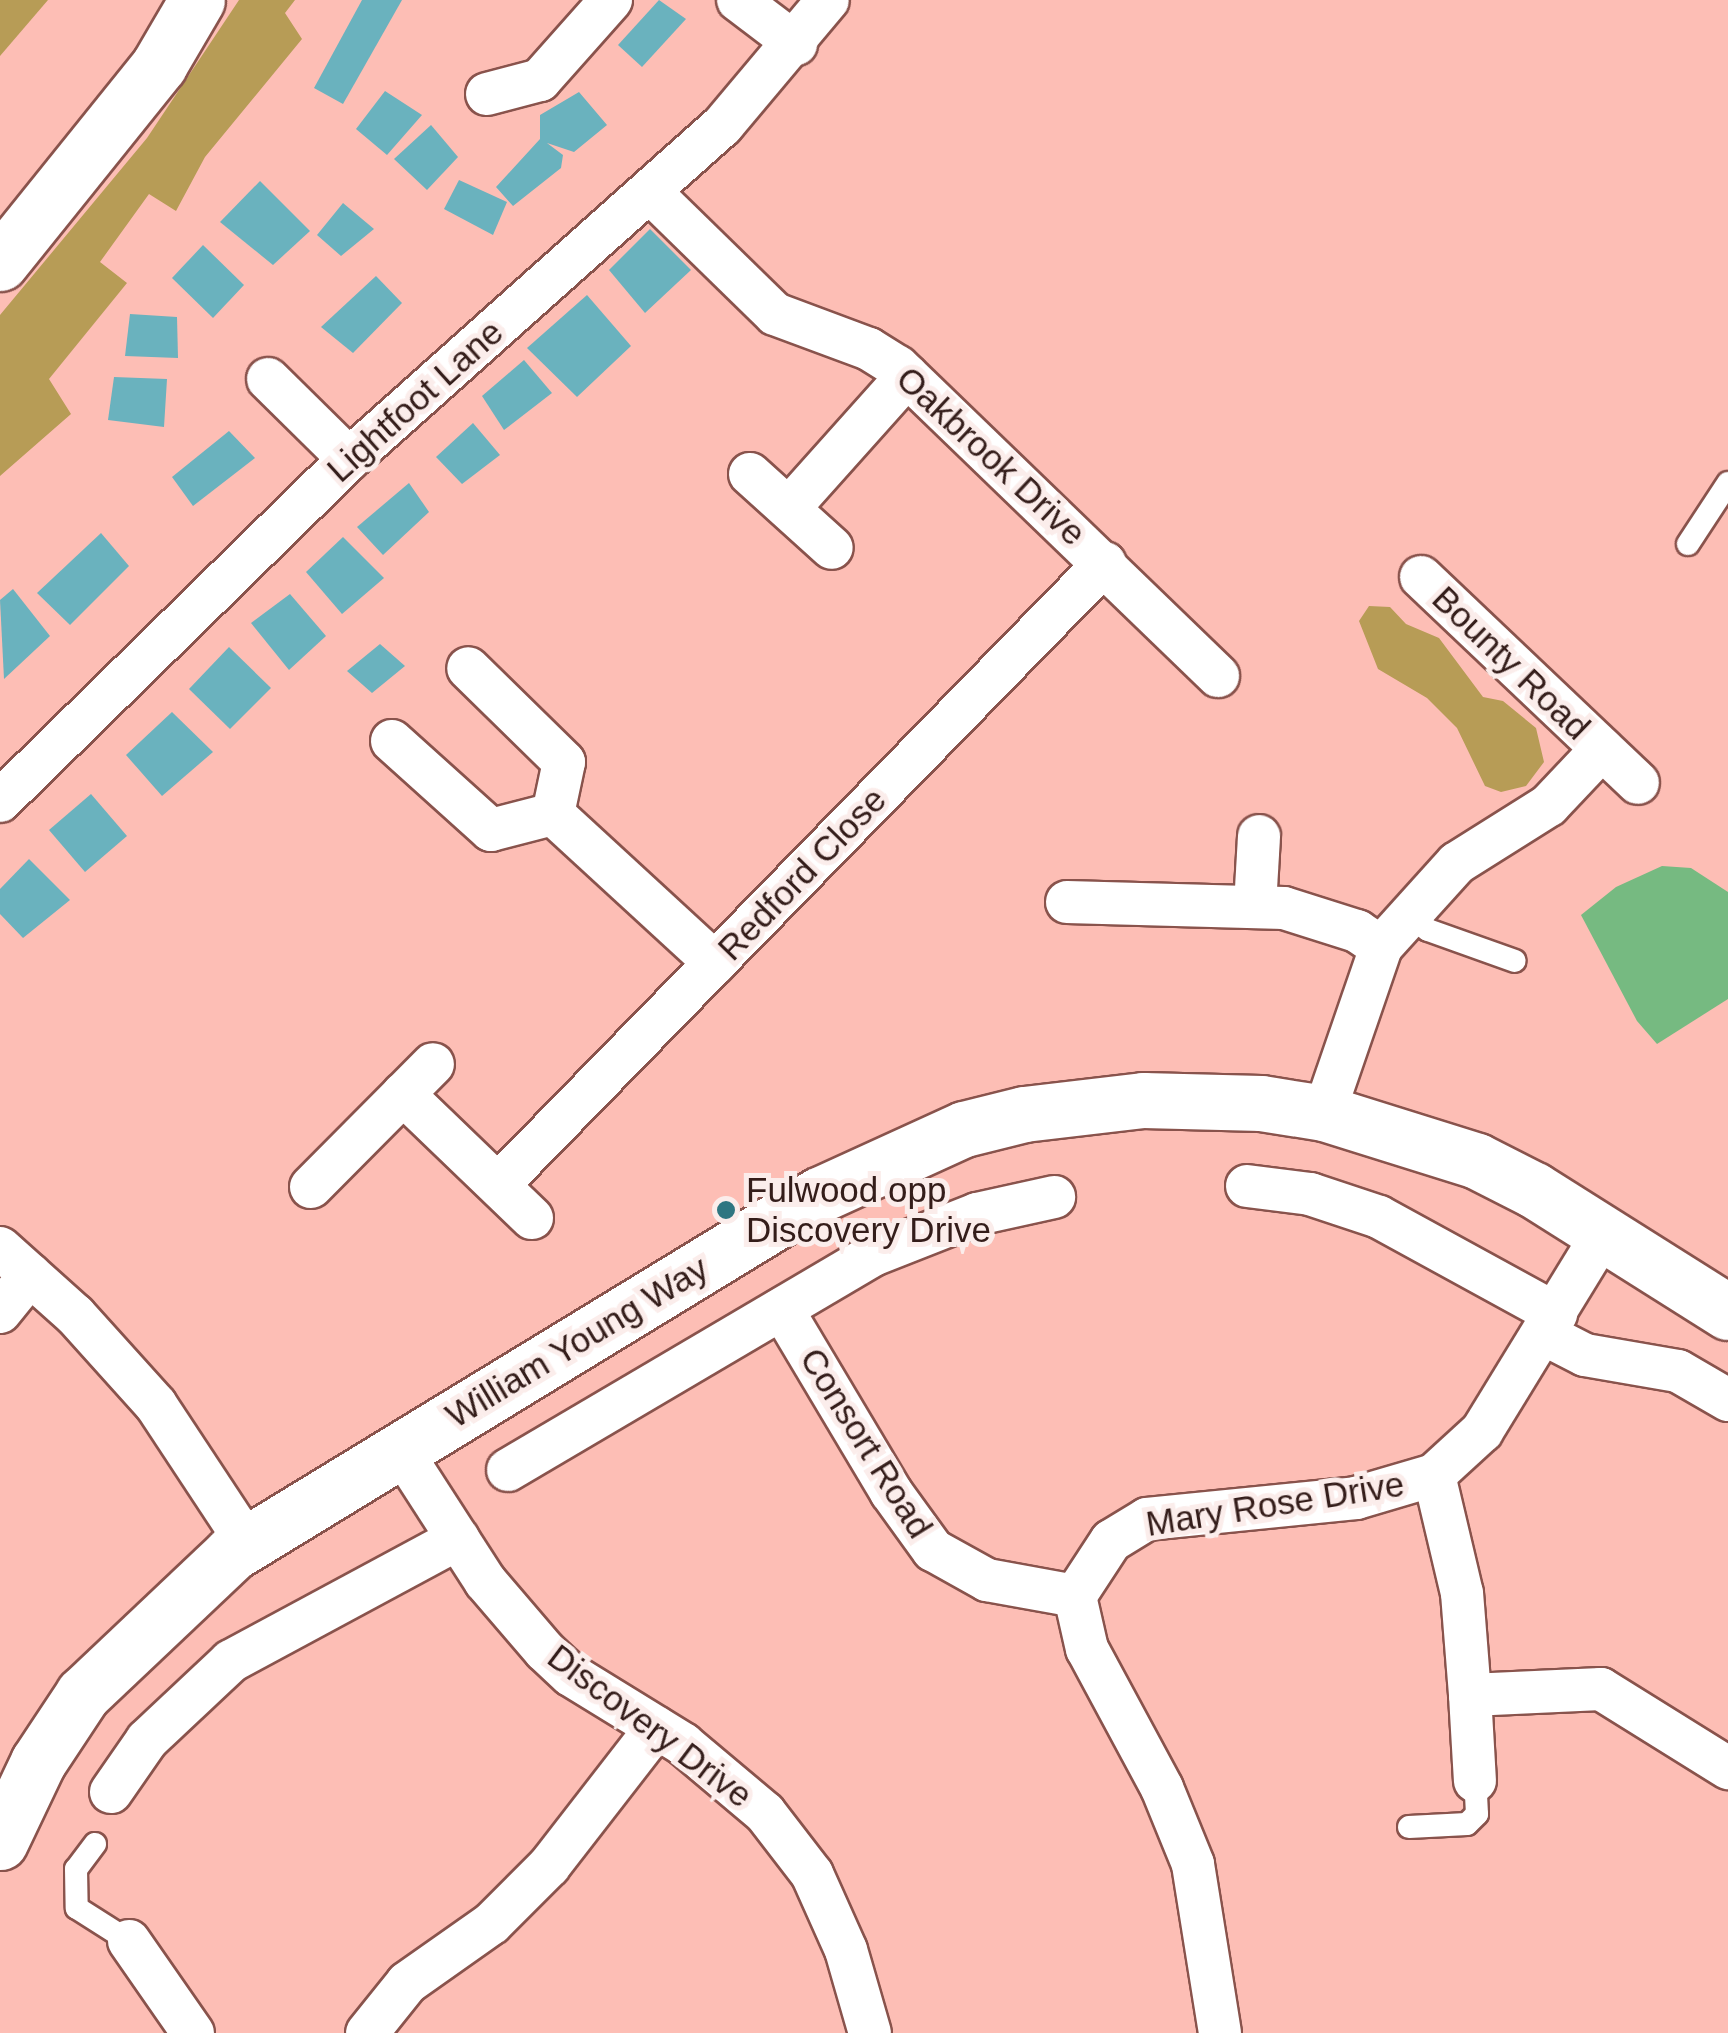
<!DOCTYPE html>
<html>
<head>
<meta charset="utf-8">
<style>
  body { margin:0 }
  #map { position:relative; width:1728px; height:2033px; overflow:hidden; background:#fdbeb5; font-family:Arial,sans-serif }
  div>[style] { position:absolute }
  [style*='--x'] { left:calc(var(--x)*1px); top:calc(var(--y)*1px); width:calc(var(--w)*1px); rotate:calc(var(--a)*1deg) }
  .green>* { inset:0; background:#b79c56 }
  .water>* { inset:0; background:#76ba81 }
  .building>* { inset:0; background:#6ab2be }
  .roads { filter:drop-shadow(2px 0 #89534c) drop-shadow(-2px 0 #89534c) drop-shadow(0 2px #89534c) drop-shadow(0 -2px #89534c) }
  .lane>* { height:22px; margin:-11px; padding:0 11px; transform-origin:11px; border-radius:11px; background:#fff }
  .street>* { height:42px; margin:-21px; padding:0 21px; transform-origin:21px; border-radius:21px; background:#fff }
  .secondary>* { height:55px; margin:-27.5px; padding:0 27.5px; transform-origin:27.5px; border-radius:27.5px; background:#fff }
  .dots>* { width:28px; height:28px; translate:-50% -50%; box-sizing:border-box; border:5px solid #fbedeb; border-radius:50% }
  span { translate:-50% -50%; white-space:nowrap; text-align:center; line-height:1.15; -webkit-text-stroke:10px #fbedeb; paint-order:stroke }
  .street-label { font-size:35px; color:#341d1a }
  .poi-label { font-size:35px; color:#341d1a }
  .left { translate:0 -50%; text-align:left }
</style>
</head>
<body>
<div id="map">
  <div class="green">
    <i style="clip-path:polygon(0 0,48px 0,0 56px)"></i>
    <i style="clip-path:polygon(239px 0,295px 0,285px 13px,302px 39px,205px 157px,176px 211px,149px 194px,100px 262px,127px 283px,49px 379px,71px 414px,0 476px,0 315px,147px 138px)"></i>
    <i style="clip-path:polygon(1369px 606px,1390px 607px,1406px 624px,1439px 638px,1483px 697px,1503px 701px,1536px 728px,1544px 762px,1526px 786px,1501px 792px,1485px 786px,1457px 728px,1427px 698px,1378px 669px,1359px 621px)"></i>
  </div>
  <div class="water">
    <i style="clip-path:polygon(1662px 866px,1691px 868px,1728px 892px,1728px 999px,1657px 1044px,1637px 1021px,1581px 915px,1616px 887px)"></i>
  </div>
  <div class="building">
    <i style="clip-path:polygon(362px 0,402px 0,343px 104px,314px 88px)"></i>
    <i style="clip-path:polygon(659px 0,686px 19px,642px 67px,618px 45px)"></i>
    <i style="clip-path:polygon(385px 91px,422px 115px,387px 155px,356px 129px)"></i>
    <i style="clip-path:polygon(579px 92px,607px 125px,574px 152px,547px 143px,563px 155px,561px 168px,513px 206px,496px 187px,540px 139px,540px 115px)"></i>
    <i style="clip-path:polygon(431px 125px,458px 157px,427px 190px,394px 159px)"></i>
    <i style="clip-path:polygon(459px 180px,507px 202px,493px 235px,444px 209px)"></i>
    <i style="clip-path:polygon(260px 181px,310px 231px,273px 265px,220px 222px)"></i>
    <i style="clip-path:polygon(343px 203px,374px 229px,341px 256px,317px 235px)"></i>
    <i style="clip-path:polygon(650px 229px,691px 270px,645px 313px,609px 270px)"></i>
    <i style="clip-path:polygon(203px 245px,244px 285px,213px 318px,172px 278px)"></i>
    <i style="clip-path:polygon(376px 276px,402px 303px,353px 353px,321px 327px)"></i>
    <i style="clip-path:polygon(587px 295px,631px 346px,577px 397px,527px 348px)"></i>
    <i style="clip-path:polygon(130px 314px,177px 317px,178px 358px,125px 356px)"></i>
    <i style="clip-path:polygon(524px 360px,552px 393px,504px 430px,482px 396px)"></i>
    <i style="clip-path:polygon(114px 377px,167px 379px,164px 427px,108px 420px)"></i>
    <i style="clip-path:polygon(473px 423px,500px 455px,462px 484px,436px 457px)"></i>
    <i style="clip-path:polygon(229px 431px,255px 458px,193px 506px,172px 477px)"></i>
    <i style="clip-path:polygon(409px 483px,429px 512px,383px 555px,357px 527px)"></i>
    <i style="clip-path:polygon(101px 533px,129px 566px,70px 625px,37px 593px)"></i>
    <i style="clip-path:polygon(343px 537px,384px 578px,342px 614px,306px 572px)"></i>
    <i style="clip-path:polygon(13px 589px,50px 636px,4px 679px,0 600px)"></i>
    <i style="clip-path:polygon(290px 594px,326px 636px,289px 670px,251px 623px)"></i>
    <i style="clip-path:polygon(380px 644px,405px 666px,372px 693px,347px 671px)"></i>
    <i style="clip-path:polygon(229px 647px,271px 688px,230px 729px,189px 689px)"></i>
    <i style="clip-path:polygon(172px 712px,213px 752px,162px 796px,126px 755px)"></i>
    <i style="clip-path:polygon(91px 794px,127px 836px,85px 872px,49px 830px)"></i>
    <i style="clip-path:polygon(29px 859px,70px 900px,23px 938px,0 914px,0 889px)"></i>
  </div>
  <div class="roads">
    <div class="lane">
      <i style="--x:1688;--y:544;--w:73;--a:-56.7"></i>
      <i style="--x:1406;--y:914;--w:27;--a:36"></i>
      <i style="--x:1428;--y:930;--w:92;--a:19.6"></i>
      <i style="--x:1409;--y:1827;--w:58;--a:-3"></i>
      <i style="--x:1467;--y:1824;--w:14;--a:-45"></i>
      <i style="--x:1477;--y:1814;--w:33;--a:-93"></i>
      <i style="--x:95;--y:1844;--w:31;--a:127"></i>
      <i style="--x:76;--y:1869;--w:39;--a:89"></i>
      <i style="--x:77;--y:1908;--w:62;--a:32.4"></i>
    </div>
    <div class="street">
      <i style="--x:738;--y:0;--w:73;--a:37.2"></i>
      <i style="--x:487;--y:94;--w:55;--a:-14.8"></i>
      <i style="--x:540;--y:80;--w:107;--a:-48.4"></i>
      <i style="--x:651;--y:193;--w:173;--a:44.3"></i>
      <i style="--x:775;--y:314;--w:100;--a:20.4"></i>
      <i style="--x:869;--y:349;--w:34;--a:32"></i>
      <i style="--x:898;--y:367;--w:445;--a:44"></i>
      <i style="--x:268;--y:379;--w:114;--a:44.6"></i>
      <i style="--x:750;--y:474;--w:110;--a:42.1"></i>
      <i style="--x:790;--y:507;--w:176;--a:-48.2"></i>
      <i style="--x:1421;--y:577;--w:299;--a:43.5"></i>
      <i style="--x:392;--y:741;--w:133;--a:42"></i>
      <i style="--x:491;--y:830;--w:64;--a:-14.5"></i>
      <i style="--x:553;--y:814;--w:53;--a:-78.1"></i>
      <i style="--x:564;--y:762;--w:134;--a:-135.6"></i>
      <i style="--x:0;--y:801;--w:489;--a:-44.4"></i>
      <i style="--x:349;--y:459;--w:501;--a:-41.77"></i>
      <i style="--x:723;--y:125;--w:163;--a:-50"></i>
      <i style="--x:553;--y:814;--w:220;--a:42.6"></i>
      <i style="--x:1067;--y:902;--w:217;--a:1.6"></i>
      <i style="--x:1284;--y:908;--w:77;--a:17.5"></i>
      <i style="--x:1357;--y:931;--w:29;--a:34"></i>
      <i style="--x:1255;--y:906;--w:70;--a:-86.7"></i>
      <i style="--x:403;--y:1094;--w:179;--a:43.9"></i>
      <i style="--x:1324;--y:1113;--w:176;--a:-71"></i>
      <i style="--x:1381;--y:947;--w:113;--a:-47.9"></i>
      <i style="--x:1457;--y:863;--w:109;--a:-32.2"></i>
      <i style="--x:1549;--y:805;--w:77;--a:-46.6"></i>
      <i style="--x:498;--y:1185;--w:869;--a:-45.7"></i>
      <i style="--x:1247;--y:1186;--w:64;--a:7.2"></i>
      <i style="--x:1310;--y:1194;--w:73;--a:18.4"></i>
      <i style="--x:1379;--y:1217;--w:202;--a:28.7"></i>
      <i style="--x:311;--y:1187;--w:173;--a:-45.2"></i>
      <i style="--x:0;--y:1248;--w:101;--a:41.8"></i>
      <i style="--x:75;--y:1315;--w:121;--a:48"></i>
      <i style="--x:156;--y:1405;--w:165;--a:56.6"></i>
      <i style="--x:782;--y:1309;--w:213;--a:59.2"></i>
      <i style="--x:891;--y:1492;--w:72;--a:54.1"></i>
      <i style="--x:933;--y:1550;--w:62;--a:29.1"></i>
      <i style="--x:987;--y:1580;--w:89;--a:10.3"></i>
      <i style="--x:0;--y:1312;--w:48;--a:-51"></i>
      <i style="--x:1544;--y:1334;--w:46;--a:27.1"></i>
      <i style="--x:1585;--y:1355;--w:94;--a:9.8"></i>
      <i style="--x:1678;--y:1371;--w:58;--a:30.1"></i>
      <i style="--x:400;--y:1449;--w:157;--a:57.2"></i>
      <i style="--x:485;--y:1581;--w:92;--a:49.4"></i>
      <i style="--x:545;--y:1651;--w:35;--a:43"></i>
      <i style="--x:571;--y:1675;--w:132;--a:31.6"></i>
      <i style="--x:683;--y:1744;--w:107;--a:40.1"></i>
      <i style="--x:765;--y:1813;--w:77;--a:52.4"></i>
      <i style="--x:812;--y:1874;--w:83;--a:65.9"></i>
      <i style="--x:846;--y:1950;--w:86;--a:73.9"></i>
      <i style="--x:508;--y:1470;--w:424;--a:-30.5"></i>
      <i style="--x:873;--y:1255;--w:112;--a:-21.5"></i>
      <i style="--x:977;--y:1214;--w:79;--a:-12.4"></i>
      <i style="--x:1434;--y:1475;--w:121;--a:76.7"></i>
      <i style="--x:1462;--y:1593;--w:102;--a:85.5"></i>
      <i style="--x:1470;--y:1695;--w:131;--a:-2.6"></i>
      <i style="--x:1601;--y:1689;--w:150;--a:31.9"></i>
      <i style="--x:1470;--y:1695;--w:86;--a:86.7"></i>
      <i style="--x:111;--y:1792;--w:63;--a:-55.3"></i>
      <i style="--x:147;--y:1740;--w:115;--a:-43.2"></i>
      <i style="--x:231;--y:1661;--w:258;--a:-28.3"></i>
      <i style="--x:129;--y:1941;--w:112;--a:55.2"></i>
      <i style="--x:367;--y:2033;--w:64;--a:-51.3"></i>
      <i style="--x:407;--y:1983;--w:104;--a:-35.2"></i>
      <i style="--x:492;--y:1923;--w:81;--a:-45"></i>
      <i style="--x:549;--y:1866;--w:175;--a:-52.2"></i>
      <i style="--x:1220;--y:2033;--w:171;--a:-99.1"></i>
      <i style="--x:1193;--y:1864;--w:82;--a:-112.2"></i>
      <i style="--x:1162;--y:1788;--w:158;--a:-118.3"></i>
      <i style="--x:1087;--y:1649;--w:54;--a:-102.8"></i>
      <i style="--x:1075;--y:1596;--w:66;--a:-56.8"></i>
      <i style="--x:1111;--y:1541;--w:42;--a:-31.4"></i>
      <i style="--x:1147;--y:1519;--w:210;--a:-5.7"></i>
      <i style="--x:1356;--y:1498;--w:81;--a:-16.4"></i>
      <i style="--x:1434;--y:1475;--w:65;--a:-42.5"></i>
      <i style="--x:1482;--y:1431;--w:233;--a:-58.5"></i>
    </div>
    <div class="secondary">
      <i style="--x:0;--y:263;--w:254;--a:-51.2"></i>
      <i style="--x:159;--y:65;--w:75;--a:-59.7"></i>
      <i style="--x:0;--y:1842;--w:89;--a:-64.6"></i>
      <i style="--x:38;--y:1762;--w:82;--a:-56.5"></i>
      <i style="--x:83;--y:1694;--w:205;--a:-43.4"></i>
      <i style="--x:232;--y:1553;--w:688;--a:-31.38"></i>
      <i style="--x:819;--y:1195;--w:159;--a:-24.5"></i>
      <i style="--x:964;--y:1129;--w:62;--a:-14"></i>
      <i style="--x:1024;--y:1114;--w:120;--a:-6.7"></i>
      <i style="--x:1143;--y:1100;--w:118;--a:1.5"></i>
      <i style="--x:1261;--y:1103;--w:64;--a:9"></i>
      <i style="--x:1324;--y:1113;--w:160;--a:17.4"></i>
      <i style="--x:1477;--y:1161;--w:64;--a:27"></i>
      <i style="--x:1534;--y:1190;--w:229;--a:32.2"></i>
    </div>
  </div>
  <div class="dots">
    <i style="left:726px;top:1210px;background:#2f7681"></i>
  </div>
  <div class="street-label">
    <span style="left:415px;top:401px;rotate:-42deg">Lightfoot Lane</span>
    <span style="left:991px;top:456px;rotate:43deg">Oakbrook Drive</span>
    <span style="left:1511px;top:663px;rotate:44deg">Bounty Road</span>
    <span style="left:802px;top:874px;rotate:-46deg">Redford Close</span>
    <span style="left:577px;top:1342px;rotate:-31deg">William Young Way</span>
    <span style="left:866px;top:1443px;rotate:58deg">Consort Road</span>
    <span style="left:1275px;top:1504px;rotate:-9deg">Mary Rose Drive</span>
    <span style="left:650px;top:1726px;rotate:37deg">Discovery Drive</span>
  </div>
  <div class="poi-label">
    <span class="left" style="left:746px;top:1210px">Fulwood opp<br>Discovery Drive</span>
  </div>
</div>
</body>
</html>
